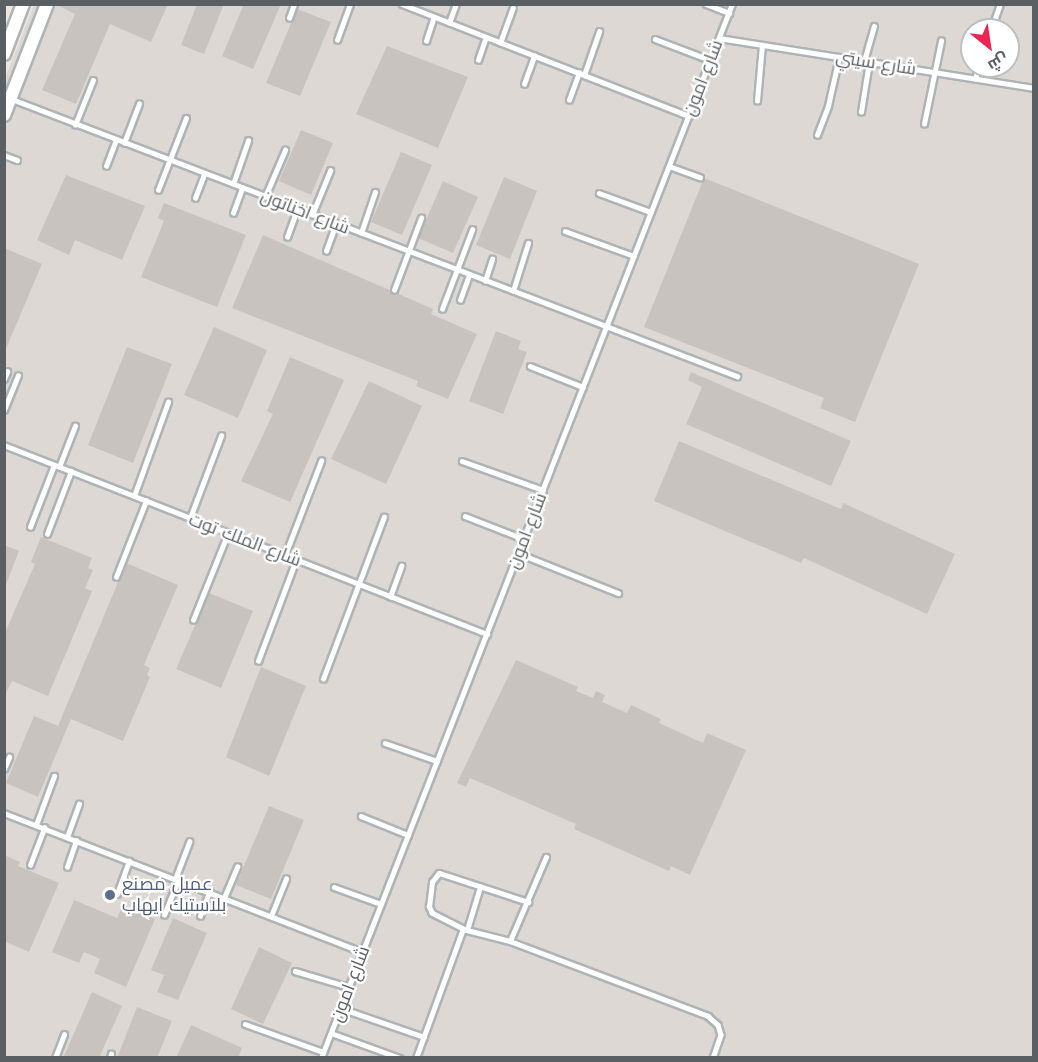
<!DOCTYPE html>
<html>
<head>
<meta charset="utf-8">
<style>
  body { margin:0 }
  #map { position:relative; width:1038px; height:1062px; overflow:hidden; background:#ede6e0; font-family:"Work Sans",Cairo,sans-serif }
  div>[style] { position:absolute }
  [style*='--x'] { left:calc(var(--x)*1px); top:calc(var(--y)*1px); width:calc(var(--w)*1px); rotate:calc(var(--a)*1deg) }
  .industrial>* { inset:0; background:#ddd8d4 }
  .building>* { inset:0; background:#c9c3bf }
  .roads { filter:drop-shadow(2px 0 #aeb4b6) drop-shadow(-2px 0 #aeb4b6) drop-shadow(0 2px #aeb4b6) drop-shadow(0 -2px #aeb4b6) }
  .lane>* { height:4.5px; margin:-2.25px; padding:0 2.25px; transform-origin:2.25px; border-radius:2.25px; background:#fff }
  .secondary>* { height:12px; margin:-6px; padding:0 6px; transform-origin:6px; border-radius:6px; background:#fff }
  .dots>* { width:16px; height:16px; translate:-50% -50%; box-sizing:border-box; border:3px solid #fff; border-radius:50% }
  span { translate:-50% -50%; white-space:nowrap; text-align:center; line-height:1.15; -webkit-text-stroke:4.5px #fff; paint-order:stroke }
  .street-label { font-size:18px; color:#595f62 }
  .service-label { font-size:18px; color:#4e5e75 }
  .left { translate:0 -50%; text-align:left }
  .frame { position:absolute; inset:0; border:6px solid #595f62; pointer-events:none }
  .north { position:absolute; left:960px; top:18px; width:60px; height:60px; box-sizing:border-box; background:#fff; border:2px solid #bdbfc0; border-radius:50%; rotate:150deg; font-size:16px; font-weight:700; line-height:24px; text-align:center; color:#595f62 }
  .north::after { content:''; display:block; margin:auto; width:21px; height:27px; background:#ef2351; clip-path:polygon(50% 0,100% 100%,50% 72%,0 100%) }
</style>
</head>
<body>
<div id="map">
  <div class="industrial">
    <i style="clip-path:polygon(evenodd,34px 5px,1033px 5px,1033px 1057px,5px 1057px,4px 81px,34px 5px,972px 30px,1008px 30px,1008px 66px,972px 66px,972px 30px)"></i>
  </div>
  <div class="building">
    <i style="clip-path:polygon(55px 4px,168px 4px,151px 42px,110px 24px,76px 104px,42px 90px,75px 14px)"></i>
    <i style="clip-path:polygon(197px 4px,224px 4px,204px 54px,181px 45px)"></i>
    <i style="clip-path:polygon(244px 4px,281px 4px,253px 69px,222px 56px)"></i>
    <i style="clip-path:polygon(297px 9px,331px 22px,300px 96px,266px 83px)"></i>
    <i style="clip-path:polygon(387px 46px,468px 77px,438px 148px,356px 114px)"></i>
    <i style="clip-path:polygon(301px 130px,333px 143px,311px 195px,279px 181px)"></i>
    <i style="clip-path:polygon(401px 152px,432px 165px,402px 235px,371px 222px)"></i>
    <i style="clip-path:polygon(66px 175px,145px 206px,122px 260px,75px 240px,69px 255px,37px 240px)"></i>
    <i style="clip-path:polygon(504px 177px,537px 191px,510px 259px,476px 245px)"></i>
    <i style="clip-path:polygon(704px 178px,919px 264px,855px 422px,820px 408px,824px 398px,644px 327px)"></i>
    <i style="clip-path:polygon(443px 181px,478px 197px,453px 253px,418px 238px)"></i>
    <i style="clip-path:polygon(164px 203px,246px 235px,217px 307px,141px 277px,164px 221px,158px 218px)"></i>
    <i style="clip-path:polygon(263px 235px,433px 309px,431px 314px,477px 334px,448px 399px,416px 386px,418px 381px,232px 308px)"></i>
    <i style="clip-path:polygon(4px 248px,42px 264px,5px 351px,4px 351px)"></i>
    <i style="clip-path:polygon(214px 327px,267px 350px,238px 418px,184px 395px)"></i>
    <i style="clip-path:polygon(496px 331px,521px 341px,518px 349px,527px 352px,503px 414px,469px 401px)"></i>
    <i style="clip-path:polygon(127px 347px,172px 364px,133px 463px,88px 445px)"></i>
    <i style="clip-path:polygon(290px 357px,344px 380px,290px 502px,241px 481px,273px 414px,267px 411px)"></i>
    <i style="clip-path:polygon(691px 372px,851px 441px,831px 486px,686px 424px,702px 387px,688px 380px)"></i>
    <i style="clip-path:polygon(369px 381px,422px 406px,386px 484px,331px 459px)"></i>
    <i style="clip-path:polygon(679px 441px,841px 509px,843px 503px,955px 554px,927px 614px,804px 558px,801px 563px,654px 501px)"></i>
    <i style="clip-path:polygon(41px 537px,92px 558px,88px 568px,93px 570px,85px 588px,92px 591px,48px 696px,12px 681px,4px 697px,4px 635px,35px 564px,31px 562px)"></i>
    <i style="clip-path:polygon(4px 545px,19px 551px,5px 587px,4px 587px)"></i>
    <i style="clip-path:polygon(126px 563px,178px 585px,144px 665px,150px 668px,147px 675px,150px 677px,123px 741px,71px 719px,38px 797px,6px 783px,34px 716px,58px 726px)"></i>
    <i style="clip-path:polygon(209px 593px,253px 611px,221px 688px,176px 669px)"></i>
    <i style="clip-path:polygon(516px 660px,578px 687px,576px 691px,593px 698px,596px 691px,605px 695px,602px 702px,627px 713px,631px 705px,661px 719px,659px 723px,703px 743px,707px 733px,746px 750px,690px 875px,671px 866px,669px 871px,574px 829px,576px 824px,470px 778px,466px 787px,457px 783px)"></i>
    <i style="clip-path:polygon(261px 667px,306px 686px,269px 776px,226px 757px)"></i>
    <i style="clip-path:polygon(269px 806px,304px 820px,271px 899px,236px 885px)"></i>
    <i style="clip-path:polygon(4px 855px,20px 862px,18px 866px,59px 883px,29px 952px,4px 941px)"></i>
    <i style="clip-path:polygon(74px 900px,117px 918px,123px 905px,155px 919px,126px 987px,94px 973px,100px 959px,84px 952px,79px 963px,52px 952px)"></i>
    <i style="clip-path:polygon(173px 918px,207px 933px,178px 1000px,157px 992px,164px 975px,151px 970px)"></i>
    <i style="clip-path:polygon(259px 947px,292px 963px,263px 1024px,231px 1009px)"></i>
    <i style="clip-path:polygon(92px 992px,122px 1006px,99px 1058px,68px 1058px,64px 1056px)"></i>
    <i style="clip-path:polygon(137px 1007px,172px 1021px,157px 1058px,117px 1058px)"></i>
    <i style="clip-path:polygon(191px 1025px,242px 1048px,238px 1058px,176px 1058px)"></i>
  </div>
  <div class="roads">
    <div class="lane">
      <i style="--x:402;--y:4;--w:308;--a:21.3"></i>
      <i style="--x:706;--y:4;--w:25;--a:21"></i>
      <i style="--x:289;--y:18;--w:15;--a:-70"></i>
      <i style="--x:449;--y:23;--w:20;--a:-70"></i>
      <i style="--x:991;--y:30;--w:28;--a:-71"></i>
      <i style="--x:719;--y:38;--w:319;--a:9"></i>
      <i style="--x:655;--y:39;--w:59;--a:20.9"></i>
      <i style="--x:337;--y:40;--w:38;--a:-70"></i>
      <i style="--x:426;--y:41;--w:25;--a:-72"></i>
      <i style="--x:500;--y:43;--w:37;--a:-70"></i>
      <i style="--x:478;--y:60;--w:24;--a:-71"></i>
      <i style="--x:864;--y:61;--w:36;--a:-74"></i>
      <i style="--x:584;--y:75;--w:46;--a:-70.8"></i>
      <i style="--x:975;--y:79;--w:14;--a:-73"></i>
      <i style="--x:524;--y:84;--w:30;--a:-70"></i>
      <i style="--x:4;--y:96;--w:785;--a:20.91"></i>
      <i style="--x:569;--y:100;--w:29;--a:-70"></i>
      <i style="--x:757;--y:101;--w:56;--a:-84.9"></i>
      <i style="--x:861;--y:112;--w:51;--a:-80.9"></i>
      <i style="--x:924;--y:124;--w:85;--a:-78.4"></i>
      <i style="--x:75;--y:125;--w:48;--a:-68.2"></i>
      <i style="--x:817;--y:135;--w:31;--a:-69"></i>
      <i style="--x:828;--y:106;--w:50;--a:-77.3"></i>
      <i style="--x:124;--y:143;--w:42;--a:-69"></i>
      <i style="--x:4;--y:155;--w:14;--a:21"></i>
      <i style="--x:106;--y:166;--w:28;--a:-69"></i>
      <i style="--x:669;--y:166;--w:33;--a:20"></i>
      <i style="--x:233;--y:184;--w:46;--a:-70.8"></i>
      <i style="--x:158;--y:190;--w:77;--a:-68.7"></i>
      <i style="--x:599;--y:193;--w:55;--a:20.1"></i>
      <i style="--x:265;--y:197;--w:51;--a:-66.9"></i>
      <i style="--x:195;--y:198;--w:26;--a:-69"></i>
      <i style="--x:233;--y:213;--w:27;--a:-70"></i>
      <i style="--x:312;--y:215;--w:48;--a:-67.8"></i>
      <i style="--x:565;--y:231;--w:73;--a:19.9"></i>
      <i style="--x:361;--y:233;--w:43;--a:-71.1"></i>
      <i style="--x:287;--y:237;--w:30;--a:-70"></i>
      <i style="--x:326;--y:251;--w:29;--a:-70"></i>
      <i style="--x:485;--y:281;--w:23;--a:-72"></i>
      <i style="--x:394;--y:290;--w:77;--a:-69.4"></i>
      <i style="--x:513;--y:291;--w:50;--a:-72.6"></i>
      <i style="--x:460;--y:300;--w:27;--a:-70"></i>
      <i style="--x:442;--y:309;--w:85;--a:-69.2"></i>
      <i style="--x:530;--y:366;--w:57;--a:21.6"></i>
      <i style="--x:4;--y:379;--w:8;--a:-67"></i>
      <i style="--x:4;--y:410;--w:37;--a:-68"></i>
      <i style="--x:4;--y:445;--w:519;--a:21.37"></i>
      <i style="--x:462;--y:461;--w:86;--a:19.7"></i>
      <i style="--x:59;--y:467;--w:44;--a:-68.7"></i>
      <i style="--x:134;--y:496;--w:100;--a:-70.1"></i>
      <i style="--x:465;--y:516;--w:63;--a:21.3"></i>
      <i style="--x:190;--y:518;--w:88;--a:-69.3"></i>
      <i style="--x:30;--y:527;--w:66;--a:-68.8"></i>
      <i style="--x:47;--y:534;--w:67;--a:-69.1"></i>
      <i style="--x:518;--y:553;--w:108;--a:21.8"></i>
      <i style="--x:285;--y:555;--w:101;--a:-69"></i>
      <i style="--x:116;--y:577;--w:82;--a:-68.5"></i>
      <i style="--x:390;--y:597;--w:33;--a:-70"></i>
      <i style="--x:193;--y:620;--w:94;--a:-68.1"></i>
      <i style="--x:258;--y:661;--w:108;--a:-69.4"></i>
      <i style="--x:323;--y:679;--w:173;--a:-69.4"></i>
      <i style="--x:385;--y:743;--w:55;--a:19.1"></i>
      <i style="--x:4;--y:769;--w:13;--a:-67"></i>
      <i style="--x:4;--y:813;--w:385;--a:21.2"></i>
      <i style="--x:361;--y:816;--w:51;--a:22"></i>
      <i style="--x:36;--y:825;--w:52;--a:-69.8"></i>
      <i style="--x:67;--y:837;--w:35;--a:-70"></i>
      <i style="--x:30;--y:865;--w:40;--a:-69"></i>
      <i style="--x:67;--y:867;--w:28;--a:-71"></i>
      <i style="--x:175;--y:879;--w:40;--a:-69"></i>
      <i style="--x:334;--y:887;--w:50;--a:19.9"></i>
      <i style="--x:117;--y:894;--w:35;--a:-70"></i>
      <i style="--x:224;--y:898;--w:34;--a:-67"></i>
      <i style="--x:164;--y:915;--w:38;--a:-68"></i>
      <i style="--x:200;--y:916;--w:26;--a:-69"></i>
      <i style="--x:271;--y:916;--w:40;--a:-68"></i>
      <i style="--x:463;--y:929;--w:35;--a:-153"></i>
      <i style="--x:432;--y:913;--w:7;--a:-117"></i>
      <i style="--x:429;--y:907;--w:25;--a:-83"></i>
      <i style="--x:432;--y:882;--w:11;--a:-52"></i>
      <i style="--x:439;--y:873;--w:94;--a:18"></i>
      <i style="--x:467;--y:930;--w:45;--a:-73.2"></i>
      <i style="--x:510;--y:941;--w:91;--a:-66.8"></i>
      <i style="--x:295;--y:971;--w:56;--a:16.5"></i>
      <i style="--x:340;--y:1008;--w:89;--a:19"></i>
      <i style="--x:245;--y:1024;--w:83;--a:19.7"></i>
      <i style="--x:331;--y:1033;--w:73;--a:19.9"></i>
      <i style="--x:55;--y:1058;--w:25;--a:-69"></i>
      <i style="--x:110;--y:1058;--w:4;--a:-76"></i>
      <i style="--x:321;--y:1058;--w:1131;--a:-68.7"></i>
      <i style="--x:416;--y:1058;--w:137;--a:-70"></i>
      <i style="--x:463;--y:929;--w:49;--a:14.3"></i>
      <i style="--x:510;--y:941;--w:212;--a:20.7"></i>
      <i style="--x:708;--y:1016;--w:13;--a:42"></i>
      <i style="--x:718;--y:1025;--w:10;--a:73"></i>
      <i style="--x:721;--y:1035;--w:24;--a:109"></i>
    </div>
    <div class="secondary">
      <i style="--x:4;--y:54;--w:53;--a:-69.2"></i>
      <i style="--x:4;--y:115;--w:119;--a:-68.8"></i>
    </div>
  </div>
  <div class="dots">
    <i style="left:110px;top:895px;background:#5c6f8a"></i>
  </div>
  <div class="street-label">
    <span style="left:876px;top:63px;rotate:9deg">شارع سيتي</span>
    <span style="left:703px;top:78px;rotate:-69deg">شارع امون</span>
    <span style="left:305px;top:212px;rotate:21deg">شارع اخناتون</span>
    <span style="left:527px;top:531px;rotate:-69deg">شارع امون</span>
    <span style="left:245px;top:540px;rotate:21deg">شارع الملك توت</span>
    <span style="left:350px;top:984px;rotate:-69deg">شارع امون</span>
  </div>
  <div class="service-label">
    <span class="left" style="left:122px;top:895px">عميل مصنع<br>بلاستيك ايهاب</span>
  </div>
  <div class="frame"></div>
  <div class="north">ش</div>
</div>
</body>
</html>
